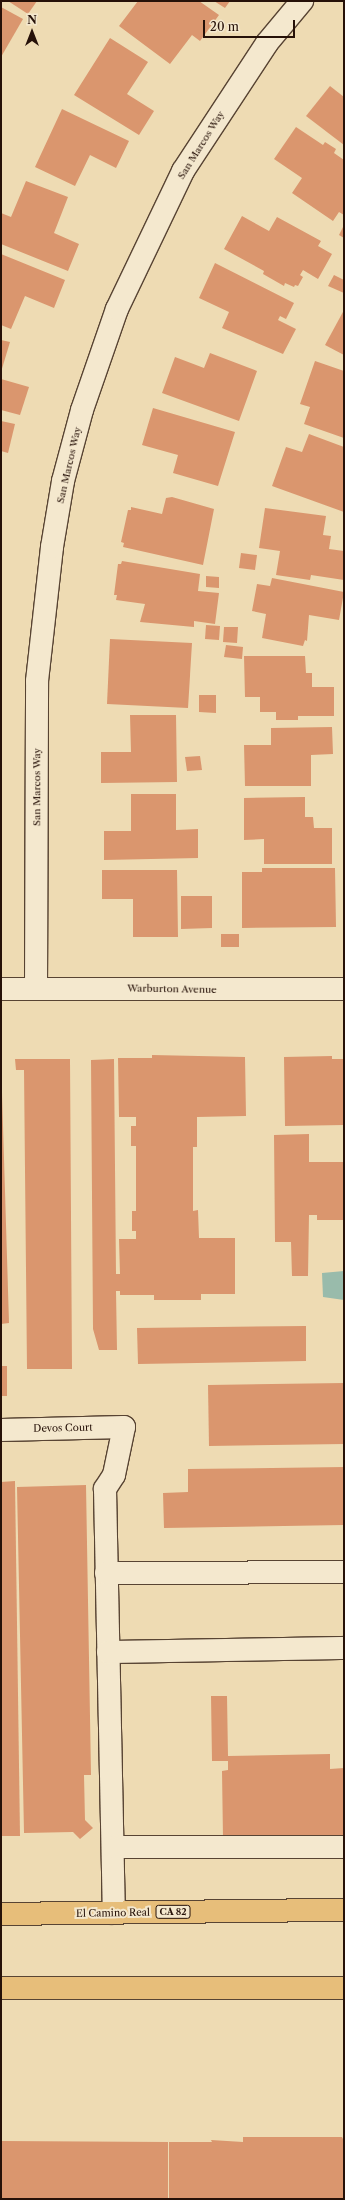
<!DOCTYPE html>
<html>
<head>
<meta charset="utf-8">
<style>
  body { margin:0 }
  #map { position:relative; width:345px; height:2200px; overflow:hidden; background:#eedbb3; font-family:"Libre Caslon Text",serif }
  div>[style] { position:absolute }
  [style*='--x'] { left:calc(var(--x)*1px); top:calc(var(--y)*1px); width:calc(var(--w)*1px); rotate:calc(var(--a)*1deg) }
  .water>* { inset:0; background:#99bbab }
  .building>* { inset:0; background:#da966e }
  .roads { filter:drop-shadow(1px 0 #584433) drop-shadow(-1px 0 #584433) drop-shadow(0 1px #584433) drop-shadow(0 -1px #584433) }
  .minor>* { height:22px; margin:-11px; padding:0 11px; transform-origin:11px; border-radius:11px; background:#f4e8ce }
  .major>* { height:22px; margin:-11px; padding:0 11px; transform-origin:11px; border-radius:11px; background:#e7be7a }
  span { translate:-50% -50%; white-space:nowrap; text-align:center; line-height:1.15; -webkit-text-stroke:4px #f4e8ce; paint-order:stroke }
  .shield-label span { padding:1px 3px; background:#f4e8ce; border:1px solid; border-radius:3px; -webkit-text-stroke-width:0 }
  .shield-label { font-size:9px; color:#261108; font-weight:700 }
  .street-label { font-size:10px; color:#261108 }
  .frame { position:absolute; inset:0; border:2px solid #261108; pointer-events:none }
  .north { position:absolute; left:12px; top:12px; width:40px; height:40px; -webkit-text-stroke:3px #f4e8ce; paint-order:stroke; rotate:0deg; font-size:11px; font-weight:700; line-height:16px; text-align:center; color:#261108 }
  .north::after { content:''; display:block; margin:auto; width:14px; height:18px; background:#261108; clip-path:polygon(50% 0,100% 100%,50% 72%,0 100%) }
  .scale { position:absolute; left:203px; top:20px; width:92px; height:18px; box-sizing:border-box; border:2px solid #261108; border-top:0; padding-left:5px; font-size:12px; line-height:14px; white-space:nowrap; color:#261108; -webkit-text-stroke:3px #f4e8ce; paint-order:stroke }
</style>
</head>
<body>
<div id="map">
  <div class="water">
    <i style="clip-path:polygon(344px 1271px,344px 1300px,323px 1297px,322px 1273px)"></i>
  </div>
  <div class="building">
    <i style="clip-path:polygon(8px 1px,37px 1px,28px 14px)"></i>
    <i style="clip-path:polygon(138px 1px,199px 1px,219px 15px,200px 41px,192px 35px,170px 64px,119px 26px)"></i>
    <i style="clip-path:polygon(214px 1px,230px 1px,225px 8px)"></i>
    <i style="clip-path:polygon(1px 7px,23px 19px,1px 57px)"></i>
    <i style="clip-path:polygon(110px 38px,148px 62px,127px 94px,154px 111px,139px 135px,74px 95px)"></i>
    <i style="clip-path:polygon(330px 86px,344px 97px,344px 145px,306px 116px)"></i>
    <i style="clip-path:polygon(62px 109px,129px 141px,116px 168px,90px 155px,75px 186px,35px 167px)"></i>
    <i style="clip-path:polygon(296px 127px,323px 145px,325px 142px,336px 149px,334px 153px,344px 160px,344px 215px,339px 212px,333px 221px,292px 193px,302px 178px,274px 159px)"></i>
    <i style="clip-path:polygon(26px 181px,68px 197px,54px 233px,79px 244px,68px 271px,1px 244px,1px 213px,11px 217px)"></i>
    <i style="clip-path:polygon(242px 216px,269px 231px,277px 217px,321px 241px,318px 246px,332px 254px,318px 279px,303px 270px,300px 275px,303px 277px,298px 286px,295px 285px,294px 287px,285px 283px,284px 286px,263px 274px,264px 271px,224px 249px)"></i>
    <i style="clip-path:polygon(344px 225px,344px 238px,339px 235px)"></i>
    <i style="clip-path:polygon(1px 254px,65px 280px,54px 308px,25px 296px,11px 329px,1px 325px)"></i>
    <i style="clip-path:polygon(215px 263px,294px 303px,286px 319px,280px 316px,278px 320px,296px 329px,283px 354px,222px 328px,229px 312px,199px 298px)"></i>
    <i style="clip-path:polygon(334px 275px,344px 280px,344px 293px,328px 286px)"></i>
    <i style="clip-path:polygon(344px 310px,344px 355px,325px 345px)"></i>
    <i style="clip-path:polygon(1px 340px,10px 342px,1px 372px)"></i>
    <i style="clip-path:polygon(210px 353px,257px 371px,239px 421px,162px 393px,175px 357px,204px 368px)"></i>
    <i style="clip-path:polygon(315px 361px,344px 371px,344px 438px,304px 424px,310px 407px,300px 404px)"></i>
    <i style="clip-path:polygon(1px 379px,29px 387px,20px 415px,1px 410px)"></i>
    <i style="clip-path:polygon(153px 408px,235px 432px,218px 486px,173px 473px,178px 455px,142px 445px)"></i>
    <i style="clip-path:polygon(1px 421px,15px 424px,8px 453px,1px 451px)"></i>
    <i style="clip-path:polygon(309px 434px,344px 447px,344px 512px,272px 486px,286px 447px,302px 452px)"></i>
    <i style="clip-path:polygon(172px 497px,214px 509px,203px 565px,123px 547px,124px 543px,121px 542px,128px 510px,131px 510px,131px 507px,162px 514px,166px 498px)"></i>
    <i style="clip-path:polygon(265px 508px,326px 516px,323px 535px,331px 536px,329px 549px,344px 551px,344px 580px,311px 575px,310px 580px,276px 575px,280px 551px,259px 548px)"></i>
    <i style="clip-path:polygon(241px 553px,257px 555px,255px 570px,239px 568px)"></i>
    <i style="clip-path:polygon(122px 561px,200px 574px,198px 591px,219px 593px,215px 624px,194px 621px,194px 627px,140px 622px,145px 604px,116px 600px,117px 595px,114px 595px,118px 564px,121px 564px)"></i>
    <i style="clip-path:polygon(206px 576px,219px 577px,219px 588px,206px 587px)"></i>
    <i style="clip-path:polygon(272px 578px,344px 592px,339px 620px,309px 615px,307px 641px,305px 640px,303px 646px,262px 638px,266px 614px,252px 611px,257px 584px,270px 586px)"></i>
    <i style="clip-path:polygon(206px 625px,220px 626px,219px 640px,205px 639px)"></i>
    <i style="clip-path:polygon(224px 627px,238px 627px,237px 643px,223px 642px)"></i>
    <i style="clip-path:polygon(110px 639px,192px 643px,188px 708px,107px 704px)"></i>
    <i style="clip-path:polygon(226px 645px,243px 647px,242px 659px,224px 657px)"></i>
    <i style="clip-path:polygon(244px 656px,305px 656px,306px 673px,312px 673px,312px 687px,334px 687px,334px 716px,298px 716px,298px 720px,276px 720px,276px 712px,260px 712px,260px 697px,245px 697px)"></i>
    <i style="clip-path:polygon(199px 695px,216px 695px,216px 713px,199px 712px)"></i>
    <i style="clip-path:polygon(130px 715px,176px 715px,177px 782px,101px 783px,101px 752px,131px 752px)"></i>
    <i style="clip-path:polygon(332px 727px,333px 754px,311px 755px,311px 786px,245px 786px,244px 745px,271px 745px,271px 728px)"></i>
    <i style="clip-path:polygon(200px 756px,202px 770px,187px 771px,185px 757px)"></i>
    <i style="clip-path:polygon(131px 794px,176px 794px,176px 830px,198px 829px,198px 858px,104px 860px,104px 831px,131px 831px)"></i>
    <i style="clip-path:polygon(305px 797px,305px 817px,313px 817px,314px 828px,332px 828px,332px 864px,264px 864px,264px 839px,244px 840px,244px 798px)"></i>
    <i style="clip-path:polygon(262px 868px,335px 868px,336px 927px,242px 928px,242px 872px,262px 872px)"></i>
    <i style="clip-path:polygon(102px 870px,177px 870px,178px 937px,133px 937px,133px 899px,102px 899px)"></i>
    <i style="clip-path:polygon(181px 896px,212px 896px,212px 928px,181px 929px)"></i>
    <i style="clip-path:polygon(221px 934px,239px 934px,239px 947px,221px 947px)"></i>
    <i style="clip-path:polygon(152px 1055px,245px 1057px,246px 1116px,197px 1117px,197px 1147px,193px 1147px,193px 1211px,198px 1210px,199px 1238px,235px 1238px,235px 1294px,201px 1294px,201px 1300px,154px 1300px,154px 1295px,120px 1295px,120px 1291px,116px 1291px,117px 1350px,99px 1350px,93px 1329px,91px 1060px,114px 1059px,116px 1274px,120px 1274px,119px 1239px,136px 1239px,136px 1231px,132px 1231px,132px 1211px,136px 1211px,136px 1146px,131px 1146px,131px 1126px,136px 1126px,136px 1117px,119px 1117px,118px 1058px,152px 1058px)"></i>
    <i style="clip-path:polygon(332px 1056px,332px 1059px,344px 1059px,344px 1125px,285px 1126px,284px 1057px)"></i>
    <i style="clip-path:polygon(15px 1059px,70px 1059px,72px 1369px,27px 1369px,24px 1070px,16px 1070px)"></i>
    <i style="clip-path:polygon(1px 1060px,9px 1323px,1px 1324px)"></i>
    <i style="clip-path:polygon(309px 1134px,309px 1162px,344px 1162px,344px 1215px,343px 1220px,317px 1220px,317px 1215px,309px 1215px,308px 1276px,292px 1276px,291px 1242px,275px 1242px,274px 1135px)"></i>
    <i style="clip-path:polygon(306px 1326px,306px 1361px,138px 1364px,137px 1328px)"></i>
    <i style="clip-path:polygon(1px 1366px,7px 1366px,7px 1396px,1px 1396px)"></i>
    <i style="clip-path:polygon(344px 1383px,344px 1444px,209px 1446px,208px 1385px)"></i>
    <i style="clip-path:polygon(344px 1467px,344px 1525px,164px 1528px,163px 1493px,188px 1492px,188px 1469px)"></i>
    <i style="clip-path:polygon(15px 1481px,20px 1836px,1px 1836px,1px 1482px)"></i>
    <i style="clip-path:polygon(86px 1485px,91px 1775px,84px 1775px,85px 1820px,93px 1828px,80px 1839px,73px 1832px,24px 1833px,17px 1487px)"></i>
    <i style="clip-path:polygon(211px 1696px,227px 1696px,228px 1756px,330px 1754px,330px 1769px,344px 1768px,344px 1836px,223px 1838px,222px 1771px,228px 1770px,228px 1761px,212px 1761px)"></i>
    <i style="clip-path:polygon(243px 2137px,342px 2137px,344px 2141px,344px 2199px,169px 2199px,169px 2142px,212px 2142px,211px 2140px,243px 2142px)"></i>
    <i style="clip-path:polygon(1px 2141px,168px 2142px,168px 2199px,1px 2199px)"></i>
  </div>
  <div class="roads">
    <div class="minor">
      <i style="--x:36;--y:988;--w:307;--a:-89.8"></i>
      <i style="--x:37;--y:681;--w:135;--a:-83.6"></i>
      <i style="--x:52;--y:547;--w:67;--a:-80.5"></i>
      <i style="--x:63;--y:481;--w:73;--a:-75"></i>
      <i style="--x:82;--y:410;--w:107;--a:-70.9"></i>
      <i style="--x:117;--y:309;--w:153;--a:-64.4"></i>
      <i style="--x:183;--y:171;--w:153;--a:-56.7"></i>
      <i style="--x:267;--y:43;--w:55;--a:-50.2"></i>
      <i style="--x:1;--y:989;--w:343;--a:0"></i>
      <i style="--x:1;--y:1430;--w:123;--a:-1.4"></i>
      <i style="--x:124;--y:1427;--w:49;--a:101.8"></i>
      <i style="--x:114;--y:1475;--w:17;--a:123"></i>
      <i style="--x:105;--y:1489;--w:424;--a:88.8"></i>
      <i style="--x:106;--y:1573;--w:238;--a:-0.2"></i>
      <i style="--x:108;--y:1652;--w:236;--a:-1"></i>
      <i style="--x:113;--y:1847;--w:231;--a:0"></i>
    </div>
    <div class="major">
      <i style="--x:1;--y:1914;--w:343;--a:-0.7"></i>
      <i style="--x:1;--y:1988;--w:343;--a:0"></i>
    </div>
  </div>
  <div class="shield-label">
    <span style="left:173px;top:1912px">CA 82</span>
  </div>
  <div class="street-label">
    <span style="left:201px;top:145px;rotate:-58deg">San Marcos Way</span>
    <span style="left:69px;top:465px;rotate:-77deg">San Marcos Way</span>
    <span style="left:37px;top:787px;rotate:-90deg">San Marcos Way</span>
    <span style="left:172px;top:989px;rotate:1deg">Warburton Avenue</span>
    <span style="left:63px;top:1428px;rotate:-1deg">Devos Court</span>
    <span style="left:113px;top:1913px;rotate:-1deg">El Camino Real</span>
  </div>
  <div class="frame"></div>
  <div class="north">N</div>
  <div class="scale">20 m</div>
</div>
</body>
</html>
